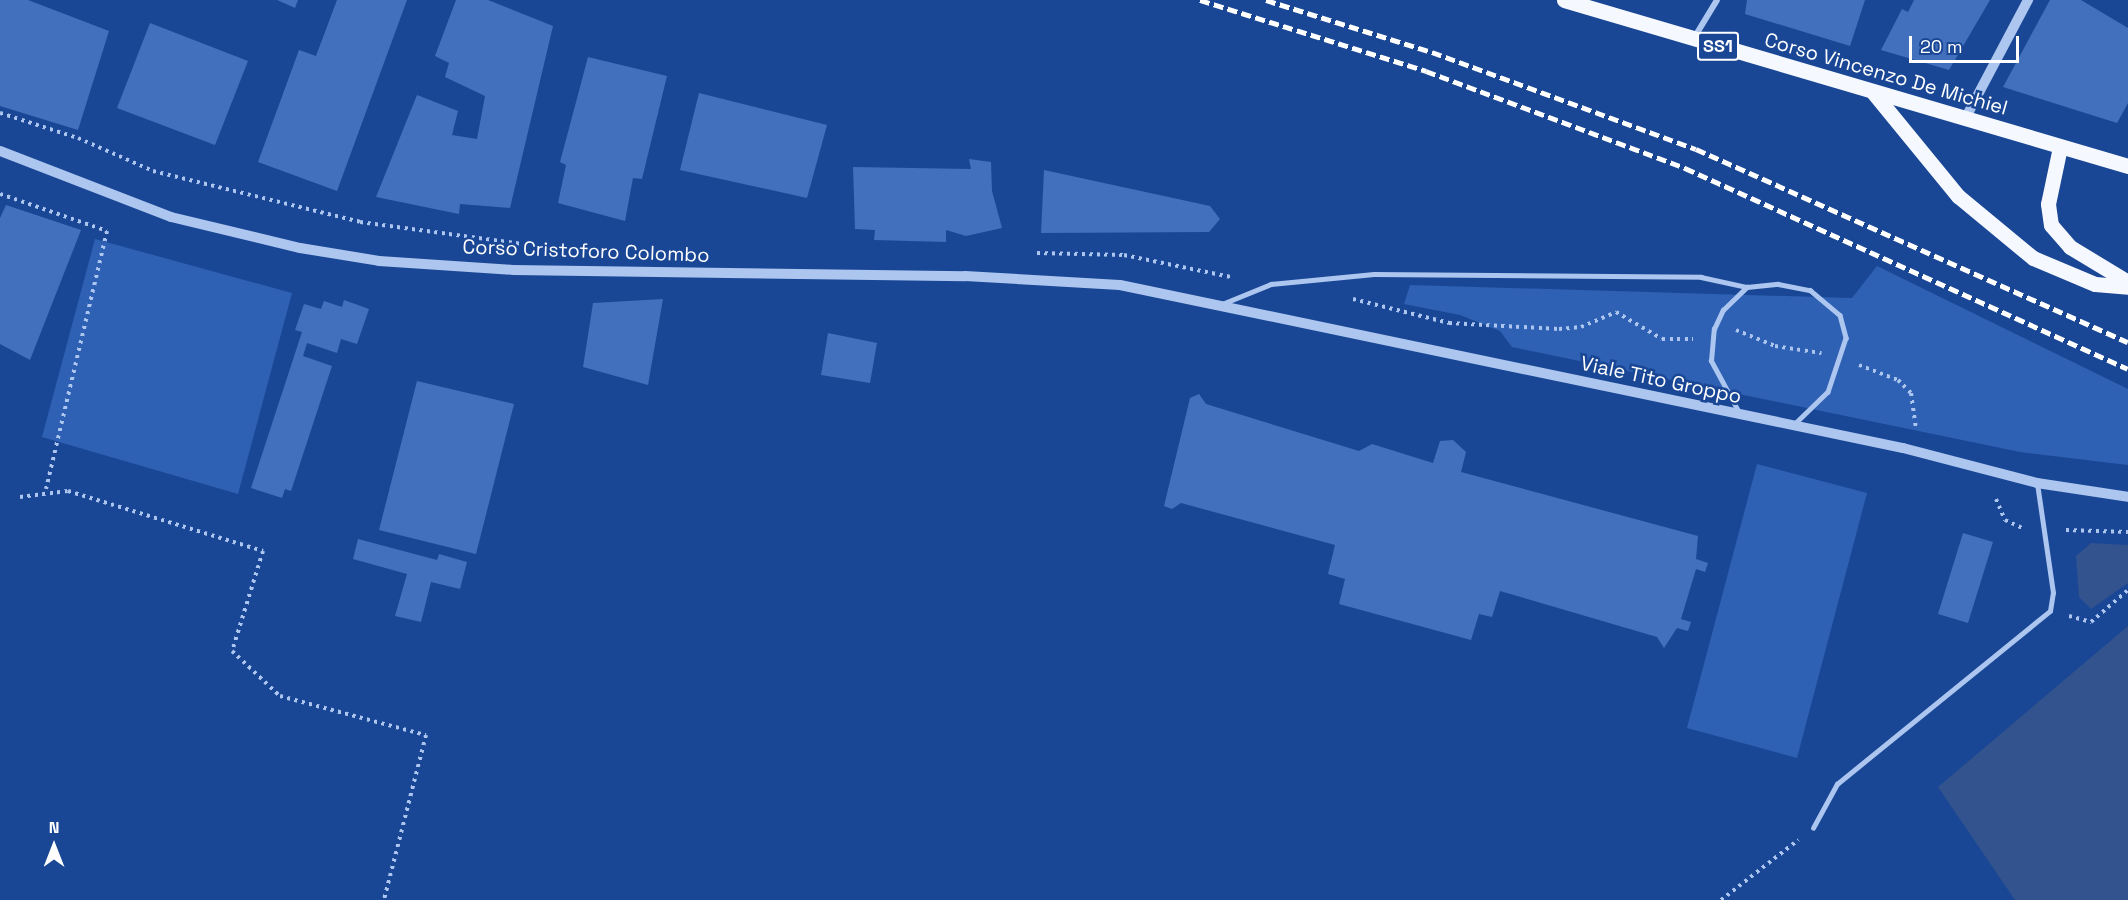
<!DOCTYPE html>
<html>
<head>
<meta charset="utf-8">
<style>
  body { margin:0 }
  #map { position:relative; width:2128px; height:900px; overflow:hidden; background:#1a4795; font-family:"Space Grotesk",sans-serif }
  div>[style] { position:absolute }
  [style*='--x'] { left:calc(var(--x)*1px); top:calc(var(--y)*1px); width:calc(var(--w)*1px); rotate:calc(var(--a)*1deg) }
  .green>* { inset:0; background:#2e60b3 }
  .water>* { inset:0; background:#32538d }
  .building>* { inset:0; background:#4370bc }
  .path>* { height:4px; margin-top:-2px; transform-origin:0; background:repeating-linear-gradient(90deg,#acc6f0 0 3px,transparent 0 7.5px) }
  .service>* { height:4.5px; margin:-2.25px; padding:0 2.25px; transform-origin:2.25px; border-radius:2.25px; background:#acc6f0 }
  .minor>* { height:6px; margin:-3px; padding:0 3px; transform-origin:3px; border-radius:3px; background:#acc6f0 }
  .tertiary>* { height:10px; margin:-5px; padding:0 5px; transform-origin:5px; border-radius:5px; background:#acc6f0 }
  .primary>* { height:15px; margin:-7.5px; padding:0 7.5px; transform-origin:7.5px; border-radius:7.5px; background:#f5f8ff }
  .rail>* { height:4.5px; margin-top:-2.25px; transform-origin:0; background:repeating-linear-gradient(90deg,#fff 0 10px,transparent 0 14.5px) }
  span { translate:-50% -50%; white-space:nowrap; text-align:center; line-height:1.15; -webkit-text-stroke:5px #1a4795; paint-order:stroke }
  .shield-label span { padding:2px 4px; background:#1a4795; border:2px solid; border-radius:4px; -webkit-text-stroke-width:0 }
  .shield-label { font-size:18px; color:#fff; font-weight:700 }
  .street-label { font-size:20px; color:#fff }
  .north { position:absolute; left:24px; top:816px; width:60px; height:60px; -webkit-text-stroke:4px #1a4795; paint-order:stroke; rotate:0deg; font-size:16px; font-weight:700; line-height:24px; text-align:center; color:#fff }
  .north::after { content:''; display:block; margin:auto; width:21px; height:27px; background:#fff; clip-path:polygon(50% 0,100% 100%,50% 72%,0 100%) }
  .scale { position:absolute; left:1909px; top:36px; width:110px; height:27px; box-sizing:border-box; border:3px solid #fff; border-top:0; padding-left:8px; font-size:18px; line-height:21px; white-space:nowrap; color:#fff; -webkit-text-stroke:4px #1a4795; paint-order:stroke }
</style>
</head>
<body>
<div id="map">
  <div class="green">
    <i style="clip-path:polygon(95px 239px,292px 293px,238px 494px,42px 437px)"></i>
    <i style="clip-path:polygon(1877px 266px,2128px 389px,2128px 465px,2020px 452px,1512px 347px,1500px 331px,1460px 315px,1404px 304px,1410px 285px,1852px 298px)"></i>
    <i style="clip-path:polygon(1757px 464px,1867px 493px,1797px 758px,1687px 728px)"></i>
  </div>
  <div class="water">
    <i style="clip-path:polygon(2091px 543px,2128px 545px,2128px 583px,2091px 609px,2079px 597px,2076px 556px)"></i>
    <i style="clip-path:polygon(2128px 626px,2128px 900px,2015px 900px,1938px 787px)"></i>
  </div>
  <div class="building">
    <i style="clip-path:polygon(0 0,28px 0,109px 31px,78px 130px,0 106px)"></i>
    <i style="clip-path:polygon(277px 0,298px 0,295px 8px)"></i>
    <i style="clip-path:polygon(337px 0,407px 0,337px 191px,258px 162px,299px 50px,316px 56px)"></i>
    <i style="clip-path:polygon(456px 0,488px 0,553px 26px,510px 208px,460px 204px,459px 214px,376px 197px,417px 95px,458px 111px,452px 135px,477px 139px,485px 96px,445px 77px,449px 63px,435px 56px)"></i>
    <i style="clip-path:polygon(1747px 0,1865px 0,1850px 46px,1745px 14px)"></i>
    <i style="clip-path:polygon(1914px 0,1990px 0,1949px 70px,1881px 50px,1902px 9px,1908px 12px)"></i>
    <i style="clip-path:polygon(2050px 0,2081px 0,2128px 28px,2128px 103px,2117px 123px,2003px 87px)"></i>
    <i style="clip-path:polygon(150px 23px,248px 61px,215px 145px,117px 108px)"></i>
    <i style="clip-path:polygon(588px 57px,667px 76px,642px 179px,633px 178px,625px 221px,558px 203px,566px 165px,560px 162px)"></i>
    <i style="clip-path:polygon(699px 93px,827px 125px,807px 198px,680px 170px)"></i>
    <i style="clip-path:polygon(969px 159px,991px 162px,992px 191px,1002px 228px,966px 236px,946px 230px,946px 242px,874px 240px,875px 230px,855px 229px,853px 167px,971px 169px)"></i>
    <i style="clip-path:polygon(1044px 170px,1210px 206px,1220px 219px,1209px 232px,1041px 233px)"></i>
    <i style="clip-path:polygon(6px 205px,81px 230px,30px 360px,0 344px,0 218px)"></i>
    <i style="clip-path:polygon(663px 299px,648px 385px,583px 367px,593px 303px)"></i>
    <i style="clip-path:polygon(344px 300px,369px 309px,357px 344px,341px 339px,337px 353px,307px 343px,303px 356px,332px 366px,291px 491px,285px 489px,282px 498px,251px 488px,302px 332px,295px 330px,304px 304px,321px 309px,324px 301px,342px 307px)"></i>
    <i style="clip-path:polygon(828px 333px,877px 343px,870px 383px,821px 375px)"></i>
    <i style="clip-path:polygon(417px 381px,514px 404px,476px 554px,379px 530px)"></i>
    <i style="clip-path:polygon(1199px 394px,1206px 404px,1359px 451px,1372px 444px,1433px 463px,1440px 441px,1453px 440px,1466px 452px,1461px 472px,1698px 536px,1696px 559px,1708px 563px,1705px 572px,1696px 569px,1681px 619px,1691px 622px,1688px 631px,1677px 628px,1664px 648px,1657px 637px,1500px 591px,1492px 617px,1479px 614px,1471px 640px,1339px 604px,1345px 579px,1328px 574px,1335px 545px,1181px 503px,1172px 509px,1164px 506px,1190px 398px)"></i>
    <i style="clip-path:polygon(1963px 533px,1993px 542px,1968px 623px,1938px 614px)"></i>
    <i style="clip-path:polygon(358px 539px,437px 560px,439px 554px,467px 562px,460px 589px,431px 582px,421px 622px,395px 616px,407px 574px,353px 559px)"></i>
  </div>
  <div class="path">
    <i style="--x:0;--y:113;--w:82;--a:17.8"></i>
    <i style="--x:78;--y:138;--w:82;--a:23.7"></i>
    <i style="--x:153;--y:171;--w:213;--a:13.8"></i>
    <i style="--x:360;--y:222;--w:164;--a:7.7"></i>
    <i style="--x:0;--y:194;--w:113;--a:19.1"></i>
    <i style="--x:107;--y:231;--w:265;--a:103.3"></i>
    <i style="--x:1037;--y:253;--w:87;--a:1.3"></i>
    <i style="--x:1124;--y:255;--w:109;--a:11.6"></i>
    <i style="--x:1353;--y:299;--w:99;--a:14"></i>
    <i style="--x:1449;--y:323;--w:110;--a:3.1"></i>
    <i style="--x:1559;--y:329;--w:22;--a:-5"></i>
    <i style="--x:1581;--y:327;--w:38;--a:-23"></i>
    <i style="--x:1616;--y:312;--w:53;--a:30.4"></i>
    <i style="--x:1662;--y:339;--w:31;--a:0"></i>
    <i style="--x:1736;--y:330;--w:42;--a:22.3"></i>
    <i style="--x:1775;--y:346;--w:47;--a:8.7"></i>
    <i style="--x:1859;--y:365;--w:42;--a:21"></i>
    <i style="--x:1898;--y:380;--w:18;--a:45"></i>
    <i style="--x:1911;--y:393;--w:34;--a:82"></i>
    <i style="--x:20;--y:497;--w:48;--a:-7.1"></i>
    <i style="--x:68;--y:491;--w:204;--a:17.1"></i>
    <i style="--x:263;--y:551;--w:105;--a:107.2"></i>
    <i style="--x:232;--y:651;--w:66;--a:43.2"></i>
    <i style="--x:280;--y:696;--w:151;--a:15"></i>
    <i style="--x:426;--y:735;--w:170;--a:104.3"></i>
    <i style="--x:1996;--y:499;--w:23;--a:67"></i>
    <i style="--x:2005;--y:520;--w:19;--a:25"></i>
    <i style="--x:2066;--y:530;--w:62;--a:1.8"></i>
    <i style="--x:2069;--y:616;--w:23;--a:15"></i>
    <i style="--x:2091;--y:622;--w:49;--a:-40.9"></i>
    <i style="--x:1721;--y:900;--w:98;--a:-37.9"></i>
  </div>
  <div class="service">
    <i style="--x:1222;--y:304;--w:53;--a:-22.2"></i>
    <i style="--x:1271;--y:284;--w:103;--a:-5.5"></i>
    <i style="--x:1374;--y:274;--w:327;--a:0.5"></i>
    <i style="--x:1701;--y:277;--w:47;--a:12.3"></i>
    <i style="--x:1738;--y:411;--w:57;--a:-118.4"></i>
    <i style="--x:1711;--y:361;--w:32;--a:-85"></i>
    <i style="--x:1714;--y:329;--w:21;--a:-65"></i>
    <i style="--x:1723;--y:310;--w:33;--a:-44"></i>
    <i style="--x:1747;--y:287;--w:31;--a:-6"></i>
    <i style="--x:1778;--y:284;--w:33;--a:11"></i>
    <i style="--x:1810;--y:290;--w:39;--a:40"></i>
    <i style="--x:1840;--y:315;--w:24;--a:75"></i>
    <i style="--x:1846;--y:338;--w:57;--a:108.4"></i>
    <i style="--x:1828;--y:392;--w:46;--a:135.9"></i>
    <i style="--x:1813;--y:828;--w:50;--a:-61.4"></i>
    <i style="--x:1837;--y:784;--w:274;--a:-39.1"></i>
    <i style="--x:2050;--y:611;--w:18;--a:-81"></i>
    <i style="--x:2053;--y:593;--w:111;--a:-98.3"></i>
  </div>
  <div class="minor">
    <i style="--x:1694;--y:38;--w:44;--a:-58.8"></i>
  </div>
  <div class="tertiary">
    <i style="--x:1965;--y:119;--w:135;--a:-62.1"></i>
    <i style="--x:0;--y:151;--w:183;--a:21.1"></i>
    <i style="--x:171;--y:217;--w:133;--a:13.5"></i>
    <i style="--x:300;--y:248;--w:80;--a:9.3"></i>
    <i style="--x:379;--y:261;--w:134;--a:3.8"></i>
    <i style="--x:513;--y:270;--w:452;--a:0.8"></i>
    <i style="--x:965;--y:276;--w:155;--a:3.3"></i>
    <i style="--x:1120;--y:285;--w:800;--a:11.76"></i>
    <i style="--x:1903;--y:448;--w:138;--a:14.6"></i>
    <i style="--x:2037;--y:483;--w:92;--a:8.7"></i>
  </div>
  <div class="primary">
    <i style="--x:1564;--y:0;--w:588;--a:16.4"></i>
    <i style="--x:1872;--y:91;--w:136;--a:50.7"></i>
    <i style="--x:1958;--y:196;--w:97;--a:39.6"></i>
    <i style="--x:2033;--y:258;--w:67;--a:22.8"></i>
    <i style="--x:2095;--y:284;--w:33;--a:5"></i>
    <i style="--x:2060;--y:147;--w:58;--a:101.9"></i>
    <i style="--x:2048;--y:204;--w:21;--a:82"></i>
    <i style="--x:2051;--y:225;--w:29;--a:49"></i>
    <i style="--x:2070;--y:247;--w:68;--a:31.1"></i>
  </div>
  <div class="rail">
    <i style="--x:1200;--y:0;--w:237;--a:17.4"></i>
    <i style="--x:1426;--y:71;--w:277;--a:20.5"></i>
    <i style="--x:1685;--y:168;--w:486;--a:24.4"></i>
    <i style="--x:1266;--y:0;--w:174;--a:17.4"></i>
    <i style="--x:1432;--y:52;--w:281;--a:20.2"></i>
    <i style="--x:1696;--y:149;--w:473;--a:24.1"></i>
  </div>
  <div class="shield-label">
    <span style="left:1718px;top:46px">SS1</span>
  </div>
  <div class="street-label">
    <span style="left:1886px;top:74px;rotate:16deg">Corso Vincenzo De Michiel</span>
    <span style="left:586px;top:251px;rotate:2deg">Corso Cristoforo Colombo</span>
    <span style="left:1661px;top:380px;rotate:12deg">Viale Tito Groppo</span>
  </div>
  <div class="north">N</div>
  <div class="scale">20 m</div>
</div>
</body>
</html>
